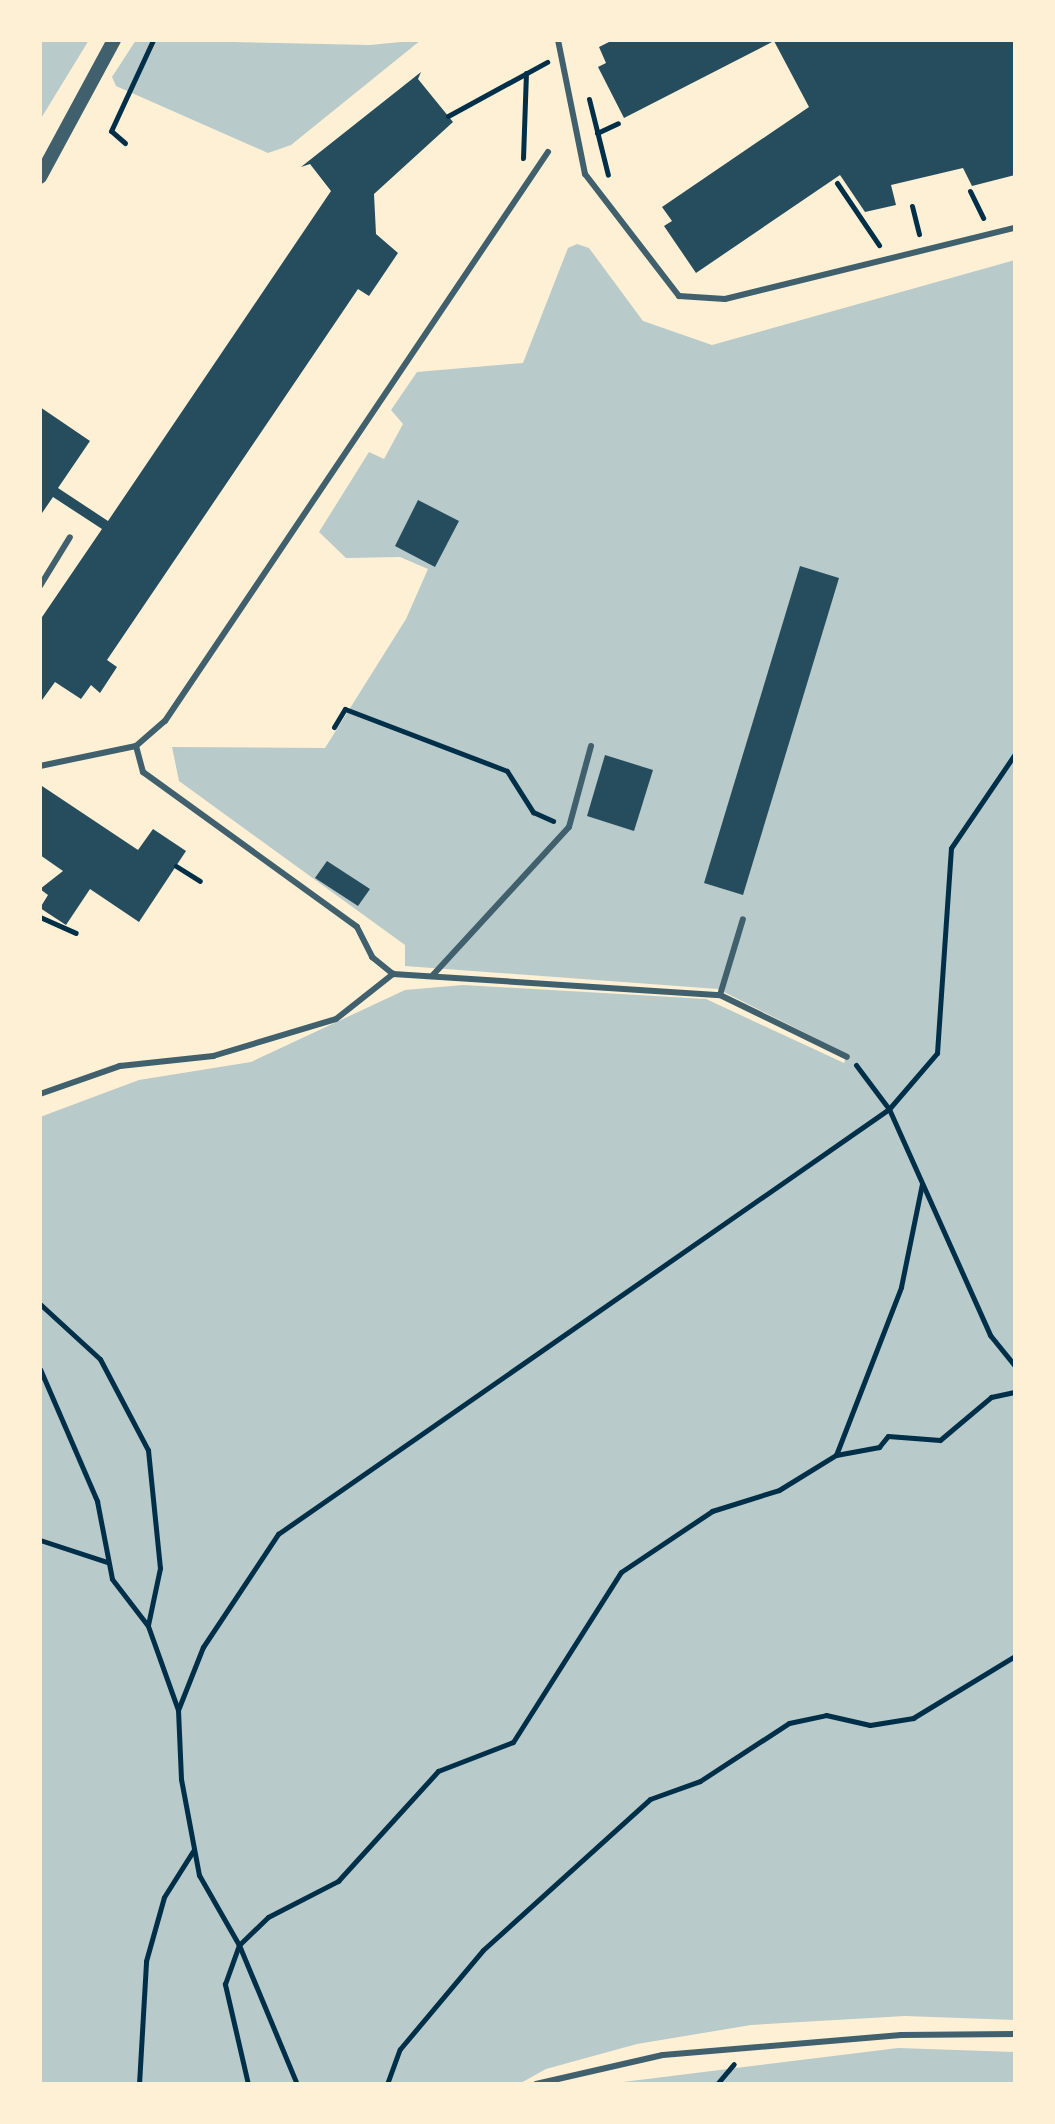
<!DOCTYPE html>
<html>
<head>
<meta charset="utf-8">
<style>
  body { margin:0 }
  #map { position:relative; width:1055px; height:2124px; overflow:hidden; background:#fdf0d5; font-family:Figtree,sans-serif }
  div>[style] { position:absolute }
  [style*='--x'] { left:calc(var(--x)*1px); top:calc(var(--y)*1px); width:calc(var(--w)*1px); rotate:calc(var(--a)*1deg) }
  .green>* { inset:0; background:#b9caca }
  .building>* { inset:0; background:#264d5e }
  .path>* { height:5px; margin:-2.5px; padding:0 2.5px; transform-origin:2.5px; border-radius:2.5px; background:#003049 }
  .service>* { height:6px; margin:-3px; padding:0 3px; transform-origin:3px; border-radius:3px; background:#3f606c }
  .tertiary>* { height:14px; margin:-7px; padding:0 7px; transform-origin:7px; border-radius:7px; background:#3f606c }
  span { translate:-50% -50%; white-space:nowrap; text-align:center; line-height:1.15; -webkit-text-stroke:6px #fdf0d5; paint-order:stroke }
  .frame { position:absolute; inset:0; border:42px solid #fdf0d5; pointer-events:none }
</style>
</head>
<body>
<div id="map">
  <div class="green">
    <i style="clip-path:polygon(40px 40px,89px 40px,40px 120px)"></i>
    <i style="clip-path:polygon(136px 40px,370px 45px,421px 40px,291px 145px,268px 153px,116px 86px,112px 77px)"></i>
    <i style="clip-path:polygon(577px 244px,589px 248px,643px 321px,712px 345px,1015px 260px,1015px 2020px,905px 2016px,751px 2025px,637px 2044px,546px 2069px,519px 2084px,40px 2084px,40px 1117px,139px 1080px,251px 1062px,405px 990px,463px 985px,706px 999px,844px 1063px,847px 1054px,718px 989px,405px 966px,405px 945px,179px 781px,172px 747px,325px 748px,406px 619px,428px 569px,400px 557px,346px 558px,319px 532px,369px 452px,384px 459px,403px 424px,391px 410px,417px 372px,523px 363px,568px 248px)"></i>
    <i style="clip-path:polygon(898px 2048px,1015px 2052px,1015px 2084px,607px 2084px)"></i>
  </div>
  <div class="building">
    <i style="clip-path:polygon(613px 40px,1015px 40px,1015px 175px,972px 186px,963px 168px,891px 185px,896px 205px,865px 212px,840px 175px,696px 273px,664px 226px,672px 221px,662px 207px,809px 107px,774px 41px,624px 118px,598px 67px,606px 63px,599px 47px)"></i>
    <i style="clip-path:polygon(421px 72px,418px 79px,453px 122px,374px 194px,376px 234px,398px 253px,369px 296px,358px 289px,107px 660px,117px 667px,100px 693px,91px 685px,81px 699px,55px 682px,42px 700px,40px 620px,102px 529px,53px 497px,40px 516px,40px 407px,90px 441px,58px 488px,108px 521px,331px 191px,310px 164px,301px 167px)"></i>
    <i style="clip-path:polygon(418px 500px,459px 521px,435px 567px,395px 546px)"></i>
    <i style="clip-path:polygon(800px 566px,839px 578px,743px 895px,704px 883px)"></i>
    <i style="clip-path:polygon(605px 755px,653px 770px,634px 831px,587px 816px)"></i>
    <i style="clip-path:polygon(42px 786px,138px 850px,153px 829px,186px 851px,139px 922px,90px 889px,66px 925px,40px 908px,48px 895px,40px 889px,63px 871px,40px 855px)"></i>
    <i style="clip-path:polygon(327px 861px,370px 889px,358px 906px,315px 878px)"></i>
  </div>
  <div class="path">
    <i style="--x:589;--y:99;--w:78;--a:76"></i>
    <i style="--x:448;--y:116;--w:113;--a:-28.6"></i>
    <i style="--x:597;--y:133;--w:23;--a:-25"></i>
    <i style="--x:125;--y:143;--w:18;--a:-139"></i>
    <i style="--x:111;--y:131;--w:100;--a:-65.2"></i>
    <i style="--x:523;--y:158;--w:85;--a:-88"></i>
    <i style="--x:837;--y:183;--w:75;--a:55.9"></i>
    <i style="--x:970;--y:191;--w:30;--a:64"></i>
    <i style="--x:912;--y:206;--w:29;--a:76"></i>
    <i style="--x:334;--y:727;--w:21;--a:-59"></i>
    <i style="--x:345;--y:709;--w:173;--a:20.9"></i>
    <i style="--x:507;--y:771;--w:49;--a:57.6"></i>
    <i style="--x:533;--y:812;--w:22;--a:24"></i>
    <i style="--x:176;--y:866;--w:28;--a:32"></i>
    <i style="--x:40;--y:917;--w:39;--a:24"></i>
    <i style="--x:856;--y:1065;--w:55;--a:53.1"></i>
    <i style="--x:889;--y:1109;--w:248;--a:65.9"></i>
    <i style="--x:990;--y:1335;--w:40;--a:51"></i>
    <i style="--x:40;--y:1304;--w:81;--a:42.5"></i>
    <i style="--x:100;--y:1359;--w:103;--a:62.2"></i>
    <i style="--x:148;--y:1450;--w:119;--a:84.2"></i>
    <i style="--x:160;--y:1568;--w:58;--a:101.9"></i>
    <i style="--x:40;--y:1369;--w:144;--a:66.6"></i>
    <i style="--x:97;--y:1501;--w:79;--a:79.1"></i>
    <i style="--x:112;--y:1579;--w:59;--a:52.5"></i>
    <i style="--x:148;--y:1626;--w:89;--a:70.3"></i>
    <i style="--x:178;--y:1710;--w:69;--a:87.5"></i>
    <i style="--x:181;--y:1779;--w:98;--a:79.4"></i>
    <i style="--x:199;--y:1875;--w:81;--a:60.3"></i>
    <i style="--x:239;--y:1945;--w:151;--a:67.4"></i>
    <i style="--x:836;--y:1455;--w:44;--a:-10.5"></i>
    <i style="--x:879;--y:1447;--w:14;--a:-51"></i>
    <i style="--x:888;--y:1436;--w:52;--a:4.4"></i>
    <i style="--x:940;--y:1440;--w:67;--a:-40.1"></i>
    <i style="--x:991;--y:1397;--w:25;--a:-12"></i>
    <i style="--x:40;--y:1540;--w:71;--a:18.2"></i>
    <i style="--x:178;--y:1710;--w:68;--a:-68.4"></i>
    <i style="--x:203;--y:1647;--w:136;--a:-56.4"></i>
    <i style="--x:278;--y:1534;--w:744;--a:-34.82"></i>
    <i style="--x:889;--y:1109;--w:74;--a:-49.4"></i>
    <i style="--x:937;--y:1053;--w:205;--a:-86.1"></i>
    <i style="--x:951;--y:848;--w:114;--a:-55.8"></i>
    <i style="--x:139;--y:2084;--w:123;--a:-86.7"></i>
    <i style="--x:146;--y:1961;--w:66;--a:-74.3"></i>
    <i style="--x:164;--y:1897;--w:54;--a:-57.8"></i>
    <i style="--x:248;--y:2084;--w:103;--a:-103"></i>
    <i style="--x:225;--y:1984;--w:41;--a:-70.3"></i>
    <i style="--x:239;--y:1945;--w:40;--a:-44"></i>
    <i style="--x:268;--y:1917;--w:79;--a:-27.2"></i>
    <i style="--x:338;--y:1881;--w:149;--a:-47.7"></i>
    <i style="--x:438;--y:1771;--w:80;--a:-21.1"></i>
    <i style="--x:513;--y:1742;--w:201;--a:-57.6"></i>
    <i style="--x:621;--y:1572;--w:110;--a:-33.8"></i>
    <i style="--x:712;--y:1511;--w:70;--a:-17.4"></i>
    <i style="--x:779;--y:1490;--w:67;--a:-31.6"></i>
    <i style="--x:836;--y:1455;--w:180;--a:-68.8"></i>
    <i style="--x:901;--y:1287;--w:105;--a:-78.5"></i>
    <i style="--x:387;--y:2084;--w:37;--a:-70"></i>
    <i style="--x:400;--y:2049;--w:129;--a:-50"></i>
    <i style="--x:483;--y:1950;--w:225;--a:-42.1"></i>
    <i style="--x:650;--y:1799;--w:53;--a:-19.8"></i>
    <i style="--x:700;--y:1781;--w:106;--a:-33.1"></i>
    <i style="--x:789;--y:1723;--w:38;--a:-12"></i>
    <i style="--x:826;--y:1715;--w:45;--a:12.8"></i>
    <i style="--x:870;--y:1725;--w:44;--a:-9.2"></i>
    <i style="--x:913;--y:1718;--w:119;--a:-31.3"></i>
    <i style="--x:717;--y:2084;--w:26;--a:-50"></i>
  </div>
  <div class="service">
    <i style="--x:558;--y:40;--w:137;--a:78.6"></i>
    <i style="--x:585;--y:174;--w:154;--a:52.4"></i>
    <i style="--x:679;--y:296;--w:46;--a:3.7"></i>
    <i style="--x:725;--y:299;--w:299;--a:-13.8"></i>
    <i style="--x:40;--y:586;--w:57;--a:-58.5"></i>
    <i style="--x:136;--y:746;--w:38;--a:-41"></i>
    <i style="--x:165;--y:721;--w:686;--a:-56.06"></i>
    <i style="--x:40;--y:766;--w:98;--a:-11.8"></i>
    <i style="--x:136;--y:746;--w:27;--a:75"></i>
    <i style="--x:143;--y:772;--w:264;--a:35.9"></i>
    <i style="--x:357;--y:927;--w:34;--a:63"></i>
    <i style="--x:372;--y:957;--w:27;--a:39"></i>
    <i style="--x:432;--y:976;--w:202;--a:-47.4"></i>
    <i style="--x:569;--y:827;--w:84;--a:-74.8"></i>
    <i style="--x:720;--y:995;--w:79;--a:-73.2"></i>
    <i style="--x:40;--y:1094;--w:85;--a:-19.3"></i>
    <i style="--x:120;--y:1066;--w:94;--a:-6.1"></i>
    <i style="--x:213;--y:1056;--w:128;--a:-16.7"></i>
    <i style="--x:336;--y:1019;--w:73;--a:-38.3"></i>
    <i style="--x:393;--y:974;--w:328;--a:3.7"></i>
    <i style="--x:720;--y:995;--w:141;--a:26"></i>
    <i style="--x:536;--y:2084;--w:130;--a:-12.9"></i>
    <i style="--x:663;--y:2055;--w:239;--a:-4.8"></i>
    <i style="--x:901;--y:2035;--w:114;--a:-0.5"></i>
  </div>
  <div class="tertiary">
    <i style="--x:40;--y:177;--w:156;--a:-61.6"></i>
  </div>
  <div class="frame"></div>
</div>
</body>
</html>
